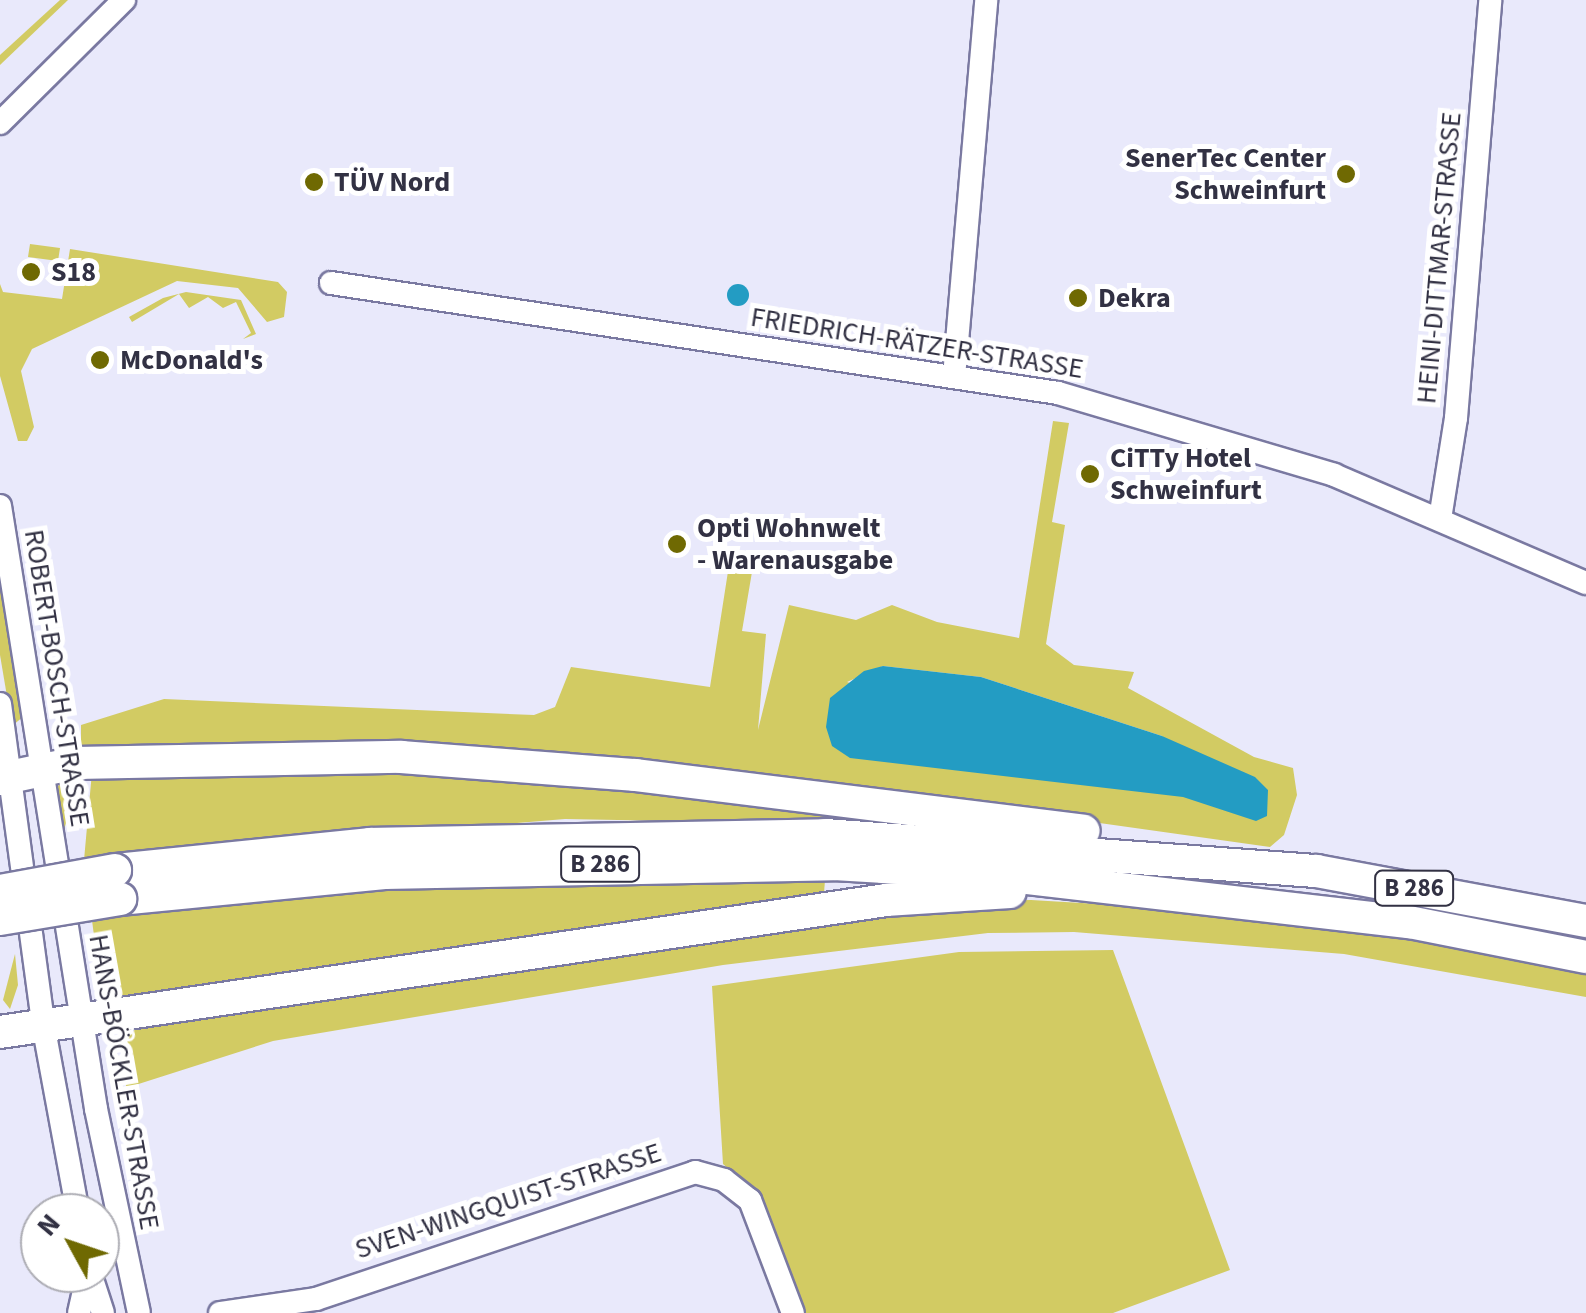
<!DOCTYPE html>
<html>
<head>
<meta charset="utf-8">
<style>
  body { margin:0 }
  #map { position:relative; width:1586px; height:1313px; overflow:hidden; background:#e9e9fb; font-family:"Source Sans 3",sans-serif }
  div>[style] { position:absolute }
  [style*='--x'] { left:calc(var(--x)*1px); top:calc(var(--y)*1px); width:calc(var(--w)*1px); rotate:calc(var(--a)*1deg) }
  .green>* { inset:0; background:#d2cb63 }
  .water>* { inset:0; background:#239cc3 }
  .round { border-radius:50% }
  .roads { filter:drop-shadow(2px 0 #7a79a1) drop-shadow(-2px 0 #7a79a1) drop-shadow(0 2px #7a79a1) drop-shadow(0 -2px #7a79a1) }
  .minor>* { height:22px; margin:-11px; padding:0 11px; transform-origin:11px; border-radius:11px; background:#fff }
  .highway>* { height:32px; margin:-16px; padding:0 16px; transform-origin:16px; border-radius:16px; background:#fff }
  .bridges { filter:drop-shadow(2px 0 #7a79a1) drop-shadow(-2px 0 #7a79a1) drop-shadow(0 2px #7a79a1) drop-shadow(0 -2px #7a79a1) }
  .highway-bridge>* { height:32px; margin:-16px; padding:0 16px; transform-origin:16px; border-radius:16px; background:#fff }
  .dots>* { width:28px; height:28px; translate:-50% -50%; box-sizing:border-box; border:5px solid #fff; border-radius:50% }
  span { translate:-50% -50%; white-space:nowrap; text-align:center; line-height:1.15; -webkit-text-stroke:10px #fff; paint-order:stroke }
  .shield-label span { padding:2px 8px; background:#fff; border:2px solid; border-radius:8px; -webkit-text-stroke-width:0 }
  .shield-label { font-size:25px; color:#323143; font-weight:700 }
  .poi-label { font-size:28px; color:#323143; font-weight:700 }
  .right { translate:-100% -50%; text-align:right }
  .left { translate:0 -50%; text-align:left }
  .street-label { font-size:28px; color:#323143 }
  .north { position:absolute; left:20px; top:1193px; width:100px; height:100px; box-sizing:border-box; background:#fff; border:2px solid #adadb4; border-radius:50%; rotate:310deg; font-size:28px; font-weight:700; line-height:40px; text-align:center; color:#323143 }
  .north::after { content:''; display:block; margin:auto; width:35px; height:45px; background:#6f6902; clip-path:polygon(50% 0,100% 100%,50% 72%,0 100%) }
</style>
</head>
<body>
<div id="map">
  <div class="green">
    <i style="clip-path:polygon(60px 0,68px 0,0 65px,0 55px)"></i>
    <i style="clip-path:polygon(30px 244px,60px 248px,58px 261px,28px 257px)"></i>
    <i style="clip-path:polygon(70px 249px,278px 282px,287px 292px,284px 317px,267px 322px,238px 288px,177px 281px,32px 349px,21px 371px,34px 427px,27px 441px,18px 441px,0 376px,0 284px,3px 292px,62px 299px)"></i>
    <i style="clip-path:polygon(186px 292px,241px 300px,256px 334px,243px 339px,251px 333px,236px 302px,223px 308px,208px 297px,189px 308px,179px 294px,132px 322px,129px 317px,163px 298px)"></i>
    <i style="clip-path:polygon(evenodd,1053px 421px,1069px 423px,1052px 522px,1065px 525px,1046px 644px,1074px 665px,1134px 672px,1128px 688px,1254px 757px,1293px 768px,1297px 795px,1284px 835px,1270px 847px,972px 805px,371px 742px,84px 749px,81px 744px,81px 725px,164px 699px,534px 715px,555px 707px,571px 667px,710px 687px,729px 565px,752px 572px,742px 631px,766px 634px,758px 730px,789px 605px,856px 620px,892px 605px,937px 622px,1019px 638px,1053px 421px,883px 666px,981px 677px,1162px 736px,1234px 808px,847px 682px,883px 666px)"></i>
    <i style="clip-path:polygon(0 577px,24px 716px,12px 726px,0 655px)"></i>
    <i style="clip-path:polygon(372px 765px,889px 815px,889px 825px,565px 819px,84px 860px,92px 772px)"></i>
    <i style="clip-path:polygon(69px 776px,73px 799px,63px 833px,57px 787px)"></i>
    <i style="clip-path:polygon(825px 879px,824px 894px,123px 1001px,98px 967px,92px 920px,412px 887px)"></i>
    <i style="clip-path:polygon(1031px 900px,1149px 907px,1469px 945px,1586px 969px,1586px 997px,1344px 954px,1074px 932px,988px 933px,723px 965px,273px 1041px,126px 1088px,128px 1021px,936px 902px)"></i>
    <i style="clip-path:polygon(1113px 950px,1230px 1270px,1113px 1313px,802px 1313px,757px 1194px,723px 1164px,712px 986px,959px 952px)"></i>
    <i style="clip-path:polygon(15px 954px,18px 985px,10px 1009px,3px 1000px)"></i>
  </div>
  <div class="water">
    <i class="round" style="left:727px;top:284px;width:22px;height:22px"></i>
    <i style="clip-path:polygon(883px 666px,981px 677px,1162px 736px,1255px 777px,1268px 790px,1267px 816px,1256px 821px,1183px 797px,850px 758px,832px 746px,826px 727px,830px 698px,864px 671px)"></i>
  </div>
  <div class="roads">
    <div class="minor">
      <i style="--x:0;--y:123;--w:175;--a:-44.8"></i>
      <i style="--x:331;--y:283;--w:735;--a:8.6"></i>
      <i style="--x:1058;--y:393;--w:288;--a:16.5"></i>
      <i style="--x:1334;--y:475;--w:274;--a:23.2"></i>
      <i style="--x:954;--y:377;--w:378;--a:-85.1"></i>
      <i style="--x:0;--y:506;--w:611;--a:80.95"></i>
      <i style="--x:96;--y:1109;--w:208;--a:78.1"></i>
      <i style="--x:1440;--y:519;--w:102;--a:-81"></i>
      <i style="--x:1456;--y:418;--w:419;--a:-85.3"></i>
      <i style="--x:0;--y:704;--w:323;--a:82.3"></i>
      <i style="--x:43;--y:1024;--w:192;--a:79.5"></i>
      <i style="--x:90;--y:1273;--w:42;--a:72"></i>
      <i style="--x:79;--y:1313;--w:41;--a:-77.3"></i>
      <i style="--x:220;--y:1313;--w:97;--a:-8.3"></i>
      <i style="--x:316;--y:1299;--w:400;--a:-18.5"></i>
      <i style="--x:695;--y:1172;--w:30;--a:15"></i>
      <i style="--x:724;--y:1180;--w:33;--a:38"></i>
      <i style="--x:750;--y:1200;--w:121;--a:69.2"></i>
    </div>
    <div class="highway">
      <i style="--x:0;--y:779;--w:78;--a:-11.9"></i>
      <i style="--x:76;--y:763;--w:325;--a:-1.1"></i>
      <i style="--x:401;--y:757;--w:236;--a:4.4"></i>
      <i style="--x:636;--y:775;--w:451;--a:7.1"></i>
      <i style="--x:115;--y:870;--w:256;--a:-5.8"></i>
      <i style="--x:370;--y:844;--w:455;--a:-1.1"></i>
      <i style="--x:825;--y:835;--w:492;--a:4.2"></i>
      <i style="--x:1316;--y:871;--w:275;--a:10.5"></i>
      <i style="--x:120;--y:899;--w:265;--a:-5.6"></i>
      <i style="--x:384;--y:873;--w:450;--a:-1.1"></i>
      <i style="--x:834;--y:864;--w:149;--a:3.5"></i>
      <i style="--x:983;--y:873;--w:429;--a:6.6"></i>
      <i style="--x:1409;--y:922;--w:180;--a:11.2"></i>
      <i style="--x:0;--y:1032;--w:896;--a:-8.47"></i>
      <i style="--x:886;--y:900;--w:124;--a:-3.7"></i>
    </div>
  </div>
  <div class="bridges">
    <div class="highway-bridge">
      <i style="--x:0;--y:891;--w:117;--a:-10.3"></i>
      <i style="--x:0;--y:919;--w:122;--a:-9.5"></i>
    </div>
  </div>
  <div class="dots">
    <i style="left:1346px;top:174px;background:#6f6902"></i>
    <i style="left:314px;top:182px;background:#6f6902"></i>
    <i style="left:31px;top:272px;background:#6f6902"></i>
    <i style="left:1078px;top:298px;background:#6f6902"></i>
    <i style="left:100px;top:360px;background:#6f6902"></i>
    <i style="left:1090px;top:474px;background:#6f6902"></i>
    <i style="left:677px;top:544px;background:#6f6902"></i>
  </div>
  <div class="shield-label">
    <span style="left:600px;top:864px">B 286</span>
    <span style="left:1414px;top:888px">B 286</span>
  </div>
  <div class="poi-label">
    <span class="right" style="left:1326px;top:174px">SenerTec Center<br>Schweinfurt</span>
    <span class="left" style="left:334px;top:182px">TÜV Nord</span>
    <span class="left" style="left:51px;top:272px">S18</span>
    <span class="left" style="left:1098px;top:298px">Dekra</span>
    <span class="left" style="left:120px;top:360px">McDonald's</span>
    <span class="left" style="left:1110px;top:474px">CiTTy Hotel<br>Schweinfurt</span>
    <span class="left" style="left:697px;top:544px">Opti Wohnwelt<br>- Warenausgabe</span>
  </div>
  <div class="street-label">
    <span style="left:1439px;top:258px;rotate:-85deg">HEINI-DITTMAR-STRASSE</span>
    <span style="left:917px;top:343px;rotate:9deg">FRIEDRICH-RÄTZER-STRASSE</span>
    <span style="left:57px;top:678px;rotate:81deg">ROBERT-BOSCH-STRASSE</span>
    <span style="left:124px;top:1082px;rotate:80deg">HANS-BÖCKLER-STRASSE</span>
    <span style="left:508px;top:1201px;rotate:-18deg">SVEN-WINGQUIST-STRASSE</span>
  </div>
  <div class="north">N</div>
</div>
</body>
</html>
